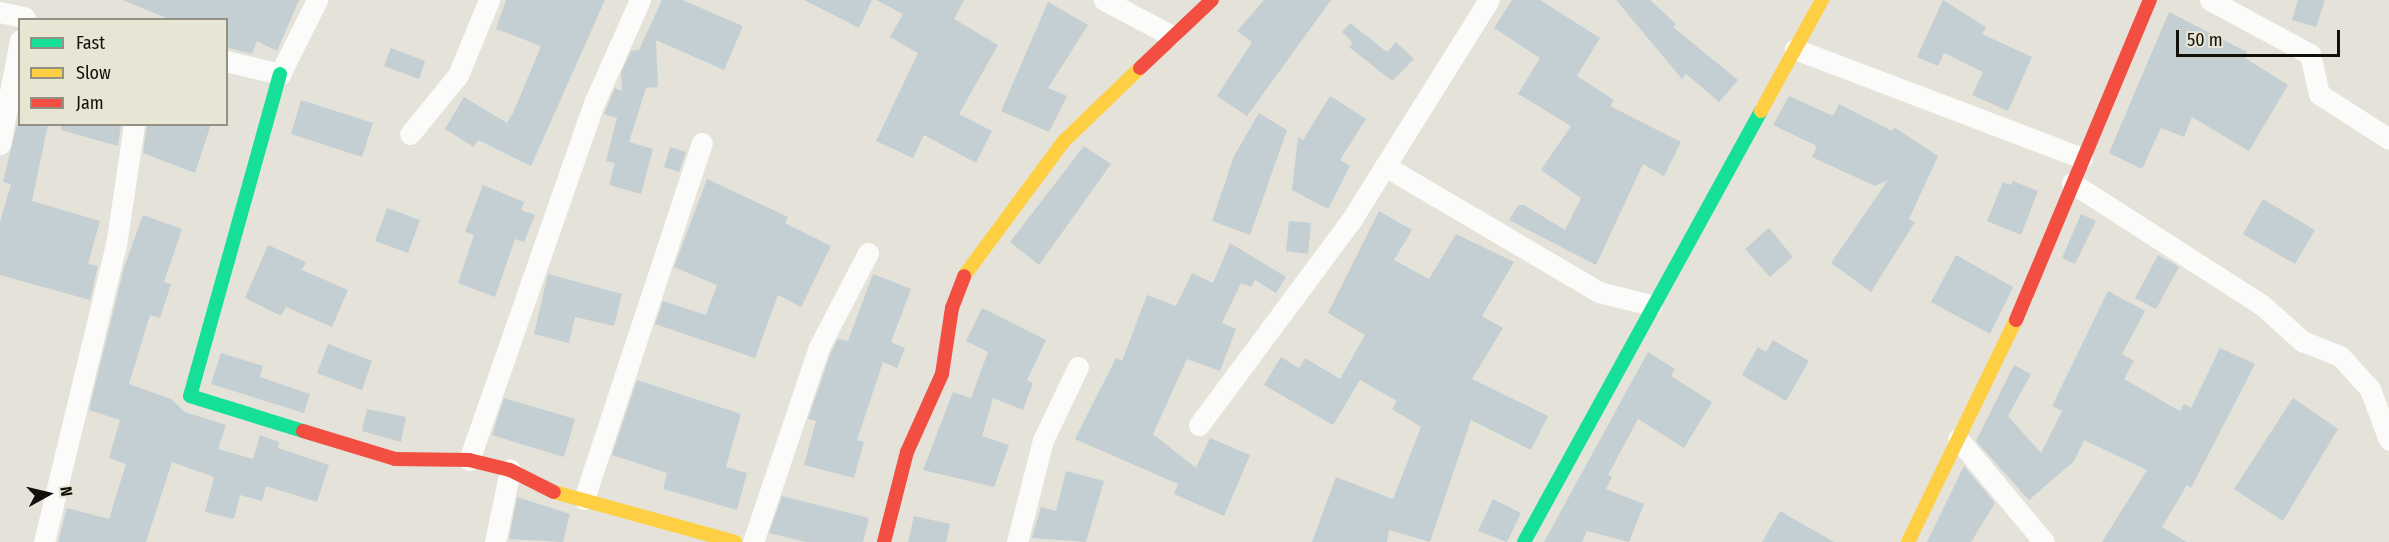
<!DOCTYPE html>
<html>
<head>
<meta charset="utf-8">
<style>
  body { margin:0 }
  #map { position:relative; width:2389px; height:542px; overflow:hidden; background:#e4e2d9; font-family:"Fira Sans Condensed",sans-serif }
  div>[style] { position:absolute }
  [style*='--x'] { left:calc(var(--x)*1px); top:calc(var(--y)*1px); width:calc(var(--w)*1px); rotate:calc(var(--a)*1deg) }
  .building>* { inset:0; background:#c4cfd3 }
  .street>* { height:21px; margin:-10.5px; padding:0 10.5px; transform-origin:10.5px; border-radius:10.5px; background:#fbfbf9 }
  .fast>* { height:14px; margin:-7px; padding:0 7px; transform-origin:7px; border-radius:7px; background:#16e098 }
  .slow>* { height:14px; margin:-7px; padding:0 7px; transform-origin:7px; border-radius:7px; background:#ffcf43 }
  .jam>* { height:14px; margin:-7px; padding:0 7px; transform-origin:7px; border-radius:7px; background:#f24e42 }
  span { translate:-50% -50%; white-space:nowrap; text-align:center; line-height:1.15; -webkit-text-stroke:5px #e9e5d4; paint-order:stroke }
  .legend { position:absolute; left:18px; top:18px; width:210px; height:108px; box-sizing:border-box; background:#e9e5d4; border:2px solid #939084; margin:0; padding:8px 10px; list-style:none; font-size:18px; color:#12100b }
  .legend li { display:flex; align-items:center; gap:12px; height:30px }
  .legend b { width:30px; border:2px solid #939084 }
  .north { position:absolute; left:18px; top:464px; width:60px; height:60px; -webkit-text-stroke:4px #e9e5d4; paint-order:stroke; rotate:82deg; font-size:16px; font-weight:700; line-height:24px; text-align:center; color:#12100b }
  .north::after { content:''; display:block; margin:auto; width:21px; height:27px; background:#12100b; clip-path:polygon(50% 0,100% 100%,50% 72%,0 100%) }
  .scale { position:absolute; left:2176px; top:30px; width:164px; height:27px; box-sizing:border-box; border:3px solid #12100b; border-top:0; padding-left:8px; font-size:18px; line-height:21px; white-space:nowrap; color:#12100b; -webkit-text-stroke:4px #e9e5d4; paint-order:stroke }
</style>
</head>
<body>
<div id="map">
  <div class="building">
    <i style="clip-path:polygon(123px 0,299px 0,277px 51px,257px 41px,252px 54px,226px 47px,226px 20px,171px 20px)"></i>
    <i style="clip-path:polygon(506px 0,605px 0,531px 166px,478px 140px,474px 147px,445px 129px,464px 97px,507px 123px,514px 111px,541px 46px,496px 29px)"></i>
    <i style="clip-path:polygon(662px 0,682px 0,743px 26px,724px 70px,656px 40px,658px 87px,646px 88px,629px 142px,653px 149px,641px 194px,609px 185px,615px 163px,606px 161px,617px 118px,604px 114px,615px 88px,622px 91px,621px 73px,631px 51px,639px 50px)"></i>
    <i style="clip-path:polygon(804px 0,872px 0,859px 28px)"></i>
    <i style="clip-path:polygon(876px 0,964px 0,954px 19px,998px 45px,959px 114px,992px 131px,976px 163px,924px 135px,913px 158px,876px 141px,918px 53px,890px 37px,903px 14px)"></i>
    <i style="clip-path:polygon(1264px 0,1331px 0,1247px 116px,1217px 96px,1252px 42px,1237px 31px)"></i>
    <i style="clip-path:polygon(1512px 0,1540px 0,1600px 38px,1577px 76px,1614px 100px,1610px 106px,1681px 142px,1664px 176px,1643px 164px,1596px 265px,1509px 220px,1518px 205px,1524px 205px,1565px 230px,1581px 198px,1541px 170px,1571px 126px,1518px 94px,1540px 58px,1494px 28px)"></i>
    <i style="clip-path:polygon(1616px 0,1650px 0,1676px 24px,1673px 27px,1738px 80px,1719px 102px,1686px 74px,1682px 79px)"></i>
    <i style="clip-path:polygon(1943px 0,1986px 27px,1982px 34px,2032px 57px,2008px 111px,1972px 95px,1983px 72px,1944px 53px,1938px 66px,1917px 57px)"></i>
    <i style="clip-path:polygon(2298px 0,2325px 0,2316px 27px,2292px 20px)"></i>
    <i style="clip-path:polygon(1048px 2px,1088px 25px,1048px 88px,1067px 96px,1049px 132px,1001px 111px)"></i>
    <i style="clip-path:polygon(2169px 12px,2247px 52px,2245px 58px,2288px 85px,2249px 151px,2192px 117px,2184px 137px,2161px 128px,2142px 169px,2109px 153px)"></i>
    <i style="clip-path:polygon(1350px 23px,1387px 52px,1396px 42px,1414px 59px,1392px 81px,1349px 47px,1353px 43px,1342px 32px)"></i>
    <i style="clip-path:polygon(391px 48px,425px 61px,419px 79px,384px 66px)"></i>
    <i style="clip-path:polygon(1330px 96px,1366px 119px,1340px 160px,1350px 166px,1328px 209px,1292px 190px,1298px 137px,1303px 140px)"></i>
    <i style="clip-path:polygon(1789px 96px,1833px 116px,1839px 104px,1892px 131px,1894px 127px,1938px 156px,1909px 219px,1915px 222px,1871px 292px,1831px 263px,1888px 180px,1875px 186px,1812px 157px,1817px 146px,1773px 125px)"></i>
    <i style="clip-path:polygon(301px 100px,373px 123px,362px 157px,291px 134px)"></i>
    <i style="clip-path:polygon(1259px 113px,1287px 130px,1250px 235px,1212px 221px,1234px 156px)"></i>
    <i style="clip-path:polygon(17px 124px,48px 124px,32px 201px,100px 221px,88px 264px,98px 266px,90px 300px,0 275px,0 222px,11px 184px,3px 182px)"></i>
    <i style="clip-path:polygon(61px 124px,121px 124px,118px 146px,61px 130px)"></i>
    <i style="clip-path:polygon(147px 124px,211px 124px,195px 173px,143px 153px)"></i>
    <i style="clip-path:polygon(1084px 146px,1111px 164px,1039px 265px,1010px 242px)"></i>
    <i style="clip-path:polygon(670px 147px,686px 152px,679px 172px,664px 167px)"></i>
    <i style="clip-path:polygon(707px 179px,788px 217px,785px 223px,831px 246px,801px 307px,778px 295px,755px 358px,655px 324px,663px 301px,706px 315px,717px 285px,674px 267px)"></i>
    <i style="clip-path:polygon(2013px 181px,2038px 191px,2021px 235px,1987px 221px,2003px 182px,2011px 185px)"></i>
    <i style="clip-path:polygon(483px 185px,524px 202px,521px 210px,535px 215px,524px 242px,515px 239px,495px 297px,458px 283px,474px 235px,465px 232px)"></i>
    <i style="clip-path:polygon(2263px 199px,2315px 230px,2295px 264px,2243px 234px)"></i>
    <i style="clip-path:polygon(387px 208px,420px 220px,408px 253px,375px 241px)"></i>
    <i style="clip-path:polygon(1379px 211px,1412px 230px,1394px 260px,1429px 279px,1456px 234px,1514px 262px,1482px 316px,1503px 328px,1472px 379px,1548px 416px,1531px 450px,1471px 420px,1430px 542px,1389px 530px,1387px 542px,1312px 542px,1336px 477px,1393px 499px,1421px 427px,1392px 409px,1397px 401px,1360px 380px,1333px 425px,1264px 385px,1281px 357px,1299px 368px,1305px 358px,1340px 379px,1365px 335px,1328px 313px)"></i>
    <i style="clip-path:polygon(2081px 214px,2096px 221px,2075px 264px,2062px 258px)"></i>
    <i style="clip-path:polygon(143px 215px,182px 229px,164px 282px,171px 284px,160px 318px,150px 315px,129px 384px,171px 399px,185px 412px,226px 425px,218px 449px,253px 459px,260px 435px,279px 442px,278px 448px,329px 465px,317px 502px,266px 486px,262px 501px,240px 495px,234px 519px,205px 512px,214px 477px,172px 462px,146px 542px,58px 542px,67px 508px,109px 519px,126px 464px,109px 458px,120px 420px,89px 410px,124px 268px)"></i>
    <i style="clip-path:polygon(1289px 221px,1311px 223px,1308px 254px,1286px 251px)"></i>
    <i style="clip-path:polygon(1769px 228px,1793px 257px,1770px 277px,1745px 249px)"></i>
    <i style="clip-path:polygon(1230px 243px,1286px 277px,1276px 293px,1255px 280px,1251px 287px,1241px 283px,1222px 323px,1236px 329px,1220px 371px,1187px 359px,1153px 434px,1196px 468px,1210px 438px,1250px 455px,1224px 516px,1174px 494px,1178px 484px,1075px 439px,1116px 358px,1122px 361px,1147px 295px,1176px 306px,1192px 273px,1213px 283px)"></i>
    <i style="clip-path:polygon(268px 245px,306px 262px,302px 270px,348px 290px,332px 327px,286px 307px,281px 316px,245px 298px)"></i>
    <i style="clip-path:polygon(1956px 255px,2013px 287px,1990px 334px,1931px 302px)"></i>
    <i style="clip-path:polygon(2158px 255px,2179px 267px,2156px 309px,2135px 298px)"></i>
    <i style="clip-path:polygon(548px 274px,622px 294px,614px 326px,575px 317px,569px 343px,534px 334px)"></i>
    <i style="clip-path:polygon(873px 274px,911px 289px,891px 342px,905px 348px,897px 368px,883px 362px,857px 440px,864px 442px,854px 478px,804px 465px,816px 421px,808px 419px,831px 352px,838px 339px,848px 341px)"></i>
    <i style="clip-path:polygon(2108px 291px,2145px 311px,2122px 354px,2134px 361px,2124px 379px,2180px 411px,2184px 404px,2191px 408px,2220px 348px,2255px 364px,2191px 488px,2187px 485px,2162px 527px,2187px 542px,2102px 542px,2147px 470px,2084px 440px,2074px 461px,2029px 500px,1976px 441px,2014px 365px,2031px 374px,2008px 416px,2041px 453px,2062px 411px,2052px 406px)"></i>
    <i style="clip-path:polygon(982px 308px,1046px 340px,1027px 380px,1033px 383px,1023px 410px,993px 398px,982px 436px,1009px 445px,994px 487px,923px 470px,953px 392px,971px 398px,988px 352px,966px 341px)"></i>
    <i style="clip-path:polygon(1773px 340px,1809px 361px,1786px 401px,1742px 375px,1758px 347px,1766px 352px)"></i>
    <i style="clip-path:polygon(328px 344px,372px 361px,362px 390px,317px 373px)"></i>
    <i style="clip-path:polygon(1648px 352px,1675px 369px,1671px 376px,1712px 402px,1684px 448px,1638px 419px,1608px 475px,1612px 477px,1606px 489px,1644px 504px,1629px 542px,1587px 531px,1582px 542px,1544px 542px)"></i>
    <i style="clip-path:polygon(221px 353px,263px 366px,260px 377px,310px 394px,304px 413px,211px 384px)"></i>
    <i style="clip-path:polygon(637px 380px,741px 414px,726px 467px,747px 473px,737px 510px,663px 489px,667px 473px,612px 455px)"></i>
    <i style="clip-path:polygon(504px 398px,575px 419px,564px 457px,492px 435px)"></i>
    <i style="clip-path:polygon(2293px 398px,2338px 429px,2283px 521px,2234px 489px)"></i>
    <i style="clip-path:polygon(367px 409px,406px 417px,401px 442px,362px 431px)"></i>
    <i style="clip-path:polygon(1964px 466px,1995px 503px,1971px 542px,1927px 542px)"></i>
    <i style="clip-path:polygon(1066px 471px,1104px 481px,1086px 542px,1032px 538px,1041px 507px,1056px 511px)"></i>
    <i style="clip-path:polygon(782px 496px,869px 518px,863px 542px,806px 542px,769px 533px)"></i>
    <i style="clip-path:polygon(517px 497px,570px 514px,563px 542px,509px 539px)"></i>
    <i style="clip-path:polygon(1493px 499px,1521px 513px,1507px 542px,1478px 531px)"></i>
    <i style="clip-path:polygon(1780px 511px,1834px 542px,1762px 542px)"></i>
    <i style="clip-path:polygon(914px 516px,950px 524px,946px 542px,908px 542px)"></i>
  </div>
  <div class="street">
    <i style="--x:1104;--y:0;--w:75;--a:27.9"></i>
    <i style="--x:2210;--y:0;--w:114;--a:28.4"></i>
    <i style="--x:2310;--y:54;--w:41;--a:77.3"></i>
    <i style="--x:2319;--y:94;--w:83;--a:32.7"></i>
    <i style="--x:0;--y:12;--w:25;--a:12"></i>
    <i style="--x:1795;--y:49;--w:307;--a:20.8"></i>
    <i style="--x:226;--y:61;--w:56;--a:13.5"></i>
    <i style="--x:280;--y:74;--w:83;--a:-63.4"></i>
    <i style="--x:410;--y:134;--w:76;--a:-50.9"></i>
    <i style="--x:458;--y:75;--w:81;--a:-67.5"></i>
    <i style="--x:0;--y:144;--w:106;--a:-79.1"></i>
    <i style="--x:1385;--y:166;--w:248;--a:30.5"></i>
    <i style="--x:1599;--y:292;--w:54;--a:14"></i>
    <i style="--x:2072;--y:183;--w:226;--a:32.7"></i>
    <i style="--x:2262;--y:305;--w:54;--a:42"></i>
    <i style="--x:2302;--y:341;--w:41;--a:21.5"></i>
    <i style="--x:2340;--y:356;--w:45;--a:47.7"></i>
    <i style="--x:2370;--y:389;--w:54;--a:69.6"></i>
    <i style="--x:1199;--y:425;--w:257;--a:-53.4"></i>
    <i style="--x:1352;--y:219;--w:258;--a:-58"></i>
    <i style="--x:1958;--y:439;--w:134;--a:50.1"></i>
    <i style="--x:469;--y:460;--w:380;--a:-70.7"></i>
    <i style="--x:595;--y:101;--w:111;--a:-66"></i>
    <i style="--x:584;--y:499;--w:375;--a:-71.7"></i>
    <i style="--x:44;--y:542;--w:306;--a:-76.4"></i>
    <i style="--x:116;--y:245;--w:122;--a:-81.5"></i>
    <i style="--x:495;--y:542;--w:74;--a:-78.2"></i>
    <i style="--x:753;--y:542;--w:206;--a:-71.3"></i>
    <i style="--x:819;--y:347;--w:106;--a:-62.5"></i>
    <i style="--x:1017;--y:542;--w:105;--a:-75.7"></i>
    <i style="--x:1043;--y:440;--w:81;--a:-64.4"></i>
  </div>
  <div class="fast">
    <i style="--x:280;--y:74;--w:334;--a:105.6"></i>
    <i style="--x:190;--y:396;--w:118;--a:17.2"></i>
    <i style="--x:1524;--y:542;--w:492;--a:-61.2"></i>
  </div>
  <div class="slow">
    <i style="--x:1761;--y:111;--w:127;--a:-61.2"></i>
    <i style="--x:964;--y:276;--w:167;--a:-53.5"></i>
    <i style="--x:1063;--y:142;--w:107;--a:-43.9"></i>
    <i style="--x:554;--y:492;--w:188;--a:15.4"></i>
    <i style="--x:1908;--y:542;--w:247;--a:-64.1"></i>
  </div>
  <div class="jam">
    <i style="--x:1140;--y:68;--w:99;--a:-43.4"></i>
    <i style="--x:2016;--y:320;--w:347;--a:-67.3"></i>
    <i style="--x:303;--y:431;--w:96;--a:16.9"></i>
    <i style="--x:395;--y:459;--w:74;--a:0.8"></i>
    <i style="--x:469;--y:460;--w:42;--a:13.7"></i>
    <i style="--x:510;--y:470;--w:49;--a:26.6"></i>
    <i style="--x:884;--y:542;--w:93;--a:-75.7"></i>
    <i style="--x:907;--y:452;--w:85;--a:-65.8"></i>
    <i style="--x:942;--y:374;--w:67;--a:-81.4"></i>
    <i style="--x:952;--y:308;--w:34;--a:-69"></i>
  </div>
  <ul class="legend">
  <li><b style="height:8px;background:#16e098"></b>Fast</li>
  <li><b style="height:8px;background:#ffcf43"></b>Slow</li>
  <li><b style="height:8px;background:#f24e42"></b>Jam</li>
  </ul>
  <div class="north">N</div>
  <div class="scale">50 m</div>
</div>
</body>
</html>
